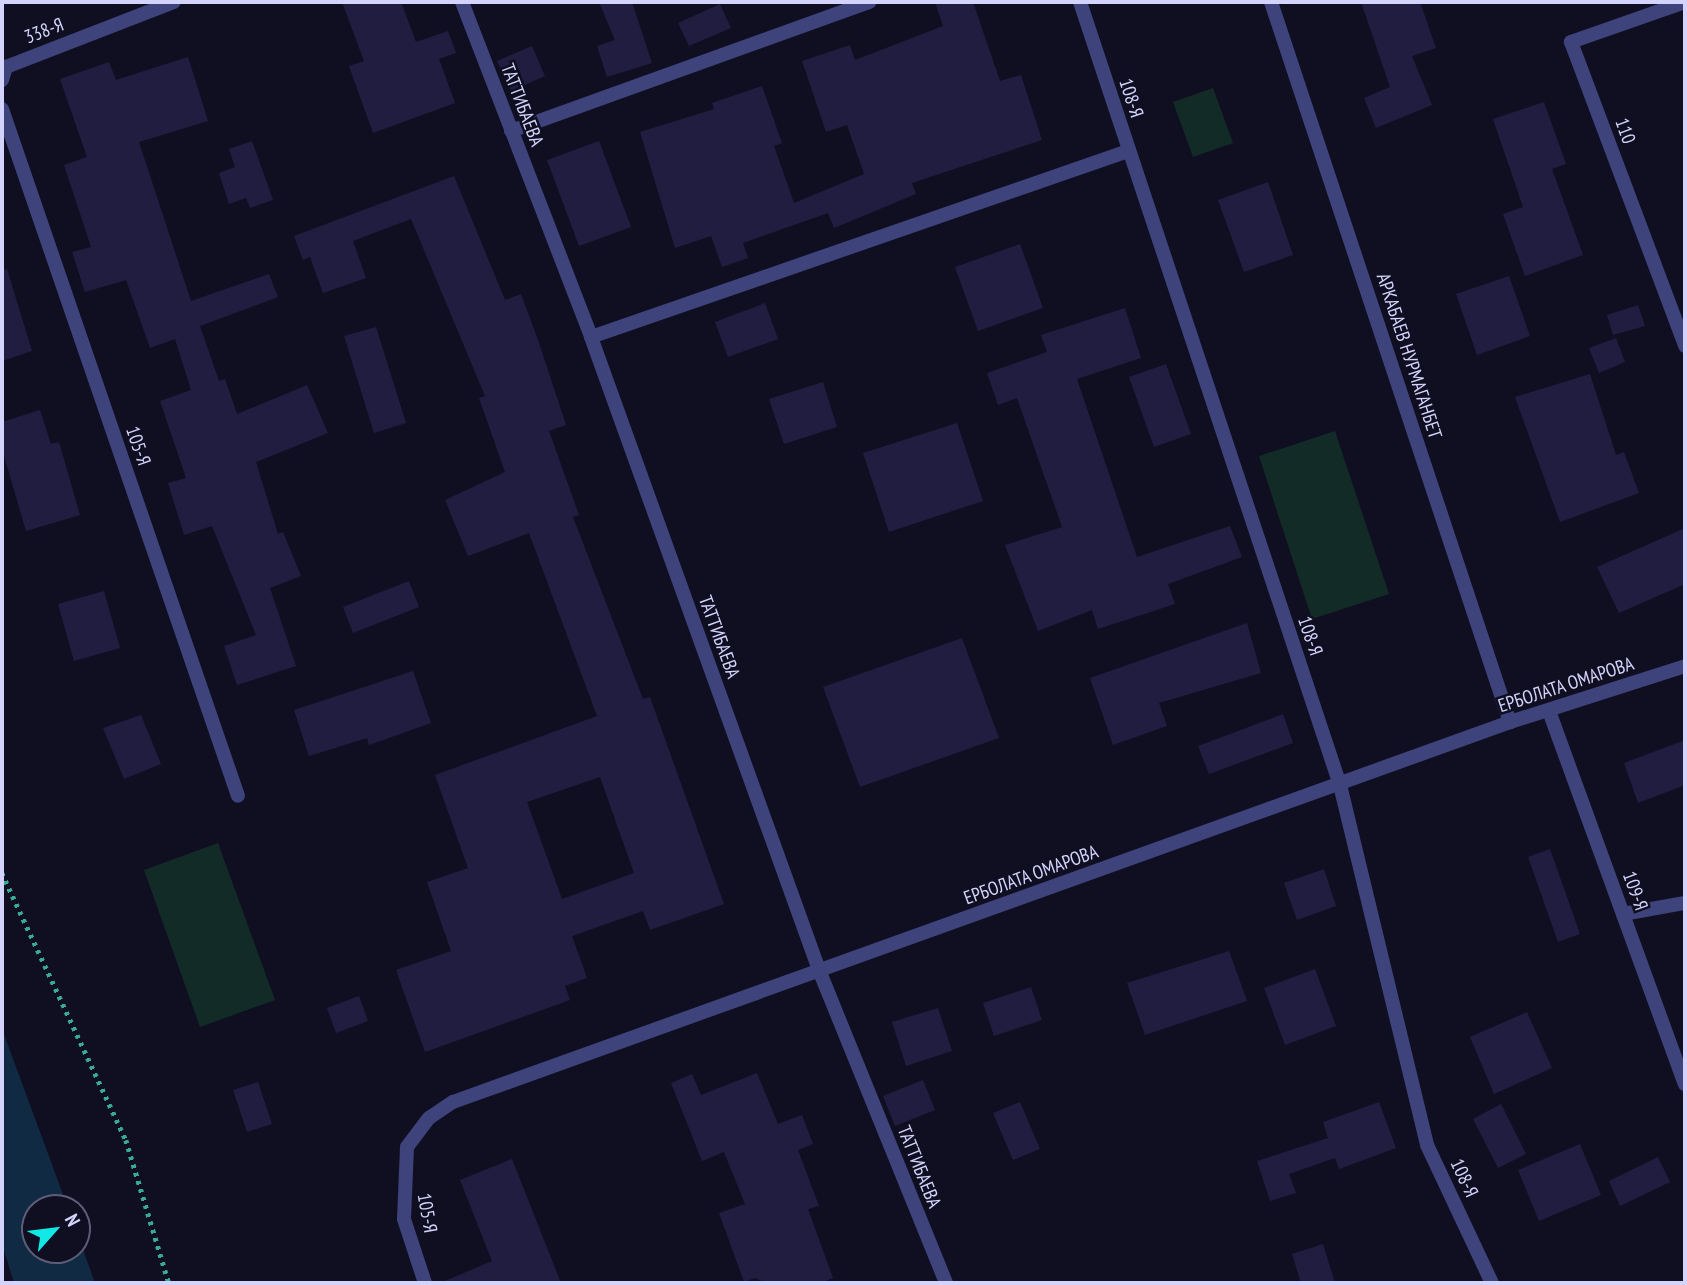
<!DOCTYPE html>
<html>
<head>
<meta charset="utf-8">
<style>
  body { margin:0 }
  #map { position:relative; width:1687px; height:1285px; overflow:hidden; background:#100f21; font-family:"PT Sans Narrow",sans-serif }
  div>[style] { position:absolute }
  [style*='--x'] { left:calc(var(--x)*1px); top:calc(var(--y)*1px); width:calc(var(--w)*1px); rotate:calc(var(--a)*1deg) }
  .green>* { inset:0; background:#132b27 }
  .water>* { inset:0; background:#112a43 }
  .building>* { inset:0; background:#201d41 }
  .path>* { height:4.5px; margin-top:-2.25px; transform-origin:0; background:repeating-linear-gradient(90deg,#38ab96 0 3.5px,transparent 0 8.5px) }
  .street>* { height:14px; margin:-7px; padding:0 7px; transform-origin:7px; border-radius:7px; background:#3e437c }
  span { translate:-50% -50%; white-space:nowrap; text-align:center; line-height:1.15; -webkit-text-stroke:5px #100f21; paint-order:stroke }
  .street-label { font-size:19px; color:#d3d3fc }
  .frame { position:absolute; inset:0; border:4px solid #d3d3fc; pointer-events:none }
  .north { position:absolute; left:21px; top:1194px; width:70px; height:70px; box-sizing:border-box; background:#100f21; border:2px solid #5e5d79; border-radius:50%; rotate:62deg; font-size:19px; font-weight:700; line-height:28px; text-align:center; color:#d3d3fc }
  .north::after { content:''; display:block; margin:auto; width:24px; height:32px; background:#12e8e5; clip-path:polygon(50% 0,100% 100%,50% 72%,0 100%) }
</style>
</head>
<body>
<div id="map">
  <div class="green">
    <i style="clip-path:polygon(1213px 88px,1233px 143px,1193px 157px,1173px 102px)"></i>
    <i style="clip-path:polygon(1335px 431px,1389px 594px,1312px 619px,1259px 456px)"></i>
    <i style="clip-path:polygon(218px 843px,275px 1000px,200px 1027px,144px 870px)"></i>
  </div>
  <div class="water">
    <i style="clip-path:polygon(2px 1029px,68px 1208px,35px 1208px,35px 1250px,77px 1250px,77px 1233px,95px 1283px,14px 1283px,2px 1244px)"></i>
  </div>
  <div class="building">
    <i style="clip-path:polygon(342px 2px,401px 2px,416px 42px,448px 31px,456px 53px,439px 59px,455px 103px,373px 133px,349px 66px,364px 61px)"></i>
    <i style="clip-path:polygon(599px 2px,632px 2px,652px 63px,607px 77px,597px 46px,615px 40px)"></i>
    <i style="clip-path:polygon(935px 2px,973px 2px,1000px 81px,1021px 75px,1042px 140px,912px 183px,916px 194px,834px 228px,828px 213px,743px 243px,748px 258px,722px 267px,711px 236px,675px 248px,640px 132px,714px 109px,712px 103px,762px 86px,782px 143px,774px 146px,794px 203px,864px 174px,847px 125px,826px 132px,802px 61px,850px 45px,855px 60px,943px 26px)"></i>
    <i style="clip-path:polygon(1361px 2px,1420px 2px,1436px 48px,1412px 56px,1432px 105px,1376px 128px,1364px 98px,1390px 87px)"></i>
    <i style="clip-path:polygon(720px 4px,731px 28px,689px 46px,678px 23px)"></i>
    <i style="clip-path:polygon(532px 46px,545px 76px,511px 91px,497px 61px)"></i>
    <i style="clip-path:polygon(188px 57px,208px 121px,139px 142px,191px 301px,269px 274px,278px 297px,200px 326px,219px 381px,225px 379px,237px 414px,307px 385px,328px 433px,256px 462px,278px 534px,283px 532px,301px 576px,270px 588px,296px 666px,237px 685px,224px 646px,256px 635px,212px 526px,184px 535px,168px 483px,186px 478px,160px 401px,191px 390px,175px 339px,150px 348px,126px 280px,85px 292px,72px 252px,91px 247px,64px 165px,87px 157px,60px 79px,109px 62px,116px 80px)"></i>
    <i style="clip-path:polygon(1544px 102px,1566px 164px,1552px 169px,1583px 255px,1525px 276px,1503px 214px,1523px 207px,1493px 119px)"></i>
    <i style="clip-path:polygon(252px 141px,273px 200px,250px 208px,246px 198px,229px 204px,219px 173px,235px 167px,229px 149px)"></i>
    <i style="clip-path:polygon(599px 141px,631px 227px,579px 246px,547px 160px)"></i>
    <i style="clip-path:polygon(evenodd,454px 176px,505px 300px,521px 294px,538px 340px,566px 425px,549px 431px,579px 515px,573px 517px,643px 699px,650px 697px,724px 904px,650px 930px,643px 911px,572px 936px,587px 978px,565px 986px,570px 1000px,425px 1052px,396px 970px,451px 951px,427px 882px,468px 868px,435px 775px,597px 716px,529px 533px,468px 556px,445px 500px,505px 472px,479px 398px,485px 396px,411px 219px,353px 241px,366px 278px,323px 293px,310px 257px,303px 260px,294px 236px,454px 176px,600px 777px,634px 873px,562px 899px,527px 802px,600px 777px)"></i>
    <i style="clip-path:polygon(1268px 182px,1293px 255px,1244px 272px,1218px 200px)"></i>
    <i style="clip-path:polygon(1020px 244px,1043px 308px,978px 331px,955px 267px)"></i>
    <i style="clip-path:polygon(7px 269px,32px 351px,2px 361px,2px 270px)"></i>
    <i style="clip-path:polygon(1509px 276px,1530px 336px,1477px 355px,1456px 294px)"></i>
    <i style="clip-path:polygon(765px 303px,778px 339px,728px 357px,715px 322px)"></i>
    <i style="clip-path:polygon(1638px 305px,1645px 326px,1613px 335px,1607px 315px)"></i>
    <i style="clip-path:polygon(1125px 308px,1141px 358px,1077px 379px,1137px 557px,1230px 526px,1242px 557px,1168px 584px,1175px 604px,1098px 629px,1092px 610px,1038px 631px,1005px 545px,1062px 527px,1017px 398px,998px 405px,987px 373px,1047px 352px,1041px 335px)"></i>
    <i style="clip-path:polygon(376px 327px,406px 423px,374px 433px,344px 336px)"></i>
    <i style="clip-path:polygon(1616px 338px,1625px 362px,1599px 373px,1589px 348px)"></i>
    <i style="clip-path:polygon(1166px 364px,1191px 434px,1154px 447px,1129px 377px)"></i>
    <i style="clip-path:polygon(1590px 374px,1616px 455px,1624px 452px,1639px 493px,1560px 522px,1515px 397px)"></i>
    <i style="clip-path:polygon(823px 382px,837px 427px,784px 444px,769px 399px)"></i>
    <i style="clip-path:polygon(40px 410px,51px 444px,59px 442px,80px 515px,26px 531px,2px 449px,2px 422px)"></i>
    <i style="clip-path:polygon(957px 423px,983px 501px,889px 532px,863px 453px)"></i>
    <i style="clip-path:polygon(1685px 528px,1685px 584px,1619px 613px,1597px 567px)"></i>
    <i style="clip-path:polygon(409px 581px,419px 607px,353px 633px,343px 607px)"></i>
    <i style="clip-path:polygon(104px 591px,120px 648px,74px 661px,58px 604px)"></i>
    <i style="clip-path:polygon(1247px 623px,1261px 673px,1159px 703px,1167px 726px,1113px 745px,1090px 678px)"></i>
    <i style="clip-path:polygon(962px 638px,999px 738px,860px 787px,823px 687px)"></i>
    <i style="clip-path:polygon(413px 671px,431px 723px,369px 745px,367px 738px,309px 756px,294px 710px)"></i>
    <i style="clip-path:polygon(1283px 714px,1293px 743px,1209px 774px,1198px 746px)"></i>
    <i style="clip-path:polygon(141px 715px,161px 764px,124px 779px,103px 728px)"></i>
    <i style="clip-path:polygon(1685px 740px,1685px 785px,1638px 803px,1624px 763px)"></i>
    <i style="clip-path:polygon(1550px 849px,1580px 934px,1558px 942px,1528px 857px)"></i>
    <i style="clip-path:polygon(1324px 869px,1336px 906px,1297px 920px,1284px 883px)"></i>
    <i style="clip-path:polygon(1229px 951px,1247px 1001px,1145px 1035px,1127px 983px)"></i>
    <i style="clip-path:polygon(1315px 969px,1336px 1026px,1285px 1045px,1264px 988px)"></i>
    <i style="clip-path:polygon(1031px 987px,1042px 1020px,994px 1036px,983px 1003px)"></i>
    <i style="clip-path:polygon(359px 996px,368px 1021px,336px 1033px,327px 1008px)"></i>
    <i style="clip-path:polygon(938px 1008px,952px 1051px,906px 1066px,892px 1022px)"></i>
    <i style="clip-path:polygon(1527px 1012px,1552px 1068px,1494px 1094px,1470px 1037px)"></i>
    <i style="clip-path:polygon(757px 1073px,778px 1124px,802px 1115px,813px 1144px,798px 1150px,819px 1206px,808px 1209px,833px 1278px,820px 1283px,766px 1283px,755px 1278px,744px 1282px,719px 1213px,745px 1204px,724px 1152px,702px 1161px,671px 1083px,692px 1074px,701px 1095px)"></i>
    <i style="clip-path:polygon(923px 1080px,935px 1110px,895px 1126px,883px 1096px)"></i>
    <i style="clip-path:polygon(258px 1082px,272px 1124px,247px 1132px,233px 1090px)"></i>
    <i style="clip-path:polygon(1020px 1102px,1040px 1149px,1013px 1160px,993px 1113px)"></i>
    <i style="clip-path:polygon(1379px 1102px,1396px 1148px,1339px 1169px,1335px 1158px,1289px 1174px,1296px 1193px,1270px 1201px,1257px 1161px,1328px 1138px,1323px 1122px)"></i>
    <i style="clip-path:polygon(1501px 1104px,1526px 1154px,1498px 1168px,1473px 1119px)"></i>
    <i style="clip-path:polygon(1580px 1144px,1601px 1195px,1539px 1221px,1518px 1170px)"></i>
    <i style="clip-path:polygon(1658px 1157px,1670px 1182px,1620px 1206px,1609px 1181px)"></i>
    <i style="clip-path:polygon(512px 1159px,561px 1283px,440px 1283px,492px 1261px,460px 1180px)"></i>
    <i style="clip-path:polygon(1323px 1244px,1335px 1283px,1301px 1283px,1292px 1254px)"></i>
  </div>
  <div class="path">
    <i style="--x:2;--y:873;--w:294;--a:65.1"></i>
    <i style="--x:126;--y:1140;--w:149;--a:73.3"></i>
  </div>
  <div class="street">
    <i style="--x:462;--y:2;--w:359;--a:68.9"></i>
    <i style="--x:591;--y:337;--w:673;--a:70.19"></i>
    <i style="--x:819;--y:970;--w:338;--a:67.9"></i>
    <i style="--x:1080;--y:2;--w:825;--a:71.63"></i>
    <i style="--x:1340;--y:785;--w:370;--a:76.4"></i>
    <i style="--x:1427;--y:1145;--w:153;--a:64.8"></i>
    <i style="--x:1271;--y:2;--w:759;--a:71.64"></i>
    <i style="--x:1685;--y:2;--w:121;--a:160.7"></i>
    <i style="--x:1571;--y:42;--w:325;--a:69.4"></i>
    <i style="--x:2;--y:80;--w:14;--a:-73"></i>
    <i style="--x:6;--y:67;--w:180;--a:-21.2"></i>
    <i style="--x:2;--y:109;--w:726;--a:71.04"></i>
    <i style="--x:511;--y:131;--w:381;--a:-19.8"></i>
    <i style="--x:591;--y:337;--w:568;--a:-19.1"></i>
    <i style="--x:1549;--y:711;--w:397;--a:70"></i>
    <i style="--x:1623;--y:914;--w:63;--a:-10.1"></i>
    <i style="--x:425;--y:1283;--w:67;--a:-108.2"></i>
    <i style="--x:404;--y:1219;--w:72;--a:-87.6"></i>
    <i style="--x:407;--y:1147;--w:36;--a:-53"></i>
    <i style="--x:429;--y:1118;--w:29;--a:-34"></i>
    <i style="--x:453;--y:1102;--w:1123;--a:-19.77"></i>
    <i style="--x:1510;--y:722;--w:184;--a:-17.7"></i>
  </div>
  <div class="street-label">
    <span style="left:44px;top:31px;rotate:-21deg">338-Я</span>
    <span style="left:1131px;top:98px;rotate:72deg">108-Я</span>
    <span style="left:522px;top:105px;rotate:69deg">ТАТТИБАЕВА</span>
    <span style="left:1625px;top:131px;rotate:70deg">110</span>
    <span style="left:1409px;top:356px;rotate:72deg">АРКАБАЕВ НУРМАГАНБЕТ</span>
    <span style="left:138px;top:446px;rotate:71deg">105-Я</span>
    <span style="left:1310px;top:636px;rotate:71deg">108-Я</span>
    <span style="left:719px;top:637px;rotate:70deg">ТАТТИБАЕВА</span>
    <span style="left:1566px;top:685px;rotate:-18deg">ЕРБОЛАТА ОМАРОВА</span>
    <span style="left:1031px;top:875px;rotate:-20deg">ЕРБОЛАТА ОМАРОВА</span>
    <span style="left:1635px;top:891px;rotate:70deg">109-Я</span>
    <span style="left:919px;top:1167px;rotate:68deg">ТАТТИБАЕВА</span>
    <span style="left:1464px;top:1178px;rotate:65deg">108-Я</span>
    <span style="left:427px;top:1213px;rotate:80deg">105-Я</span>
  </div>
  <div class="frame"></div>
  <div class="north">N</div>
</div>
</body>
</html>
